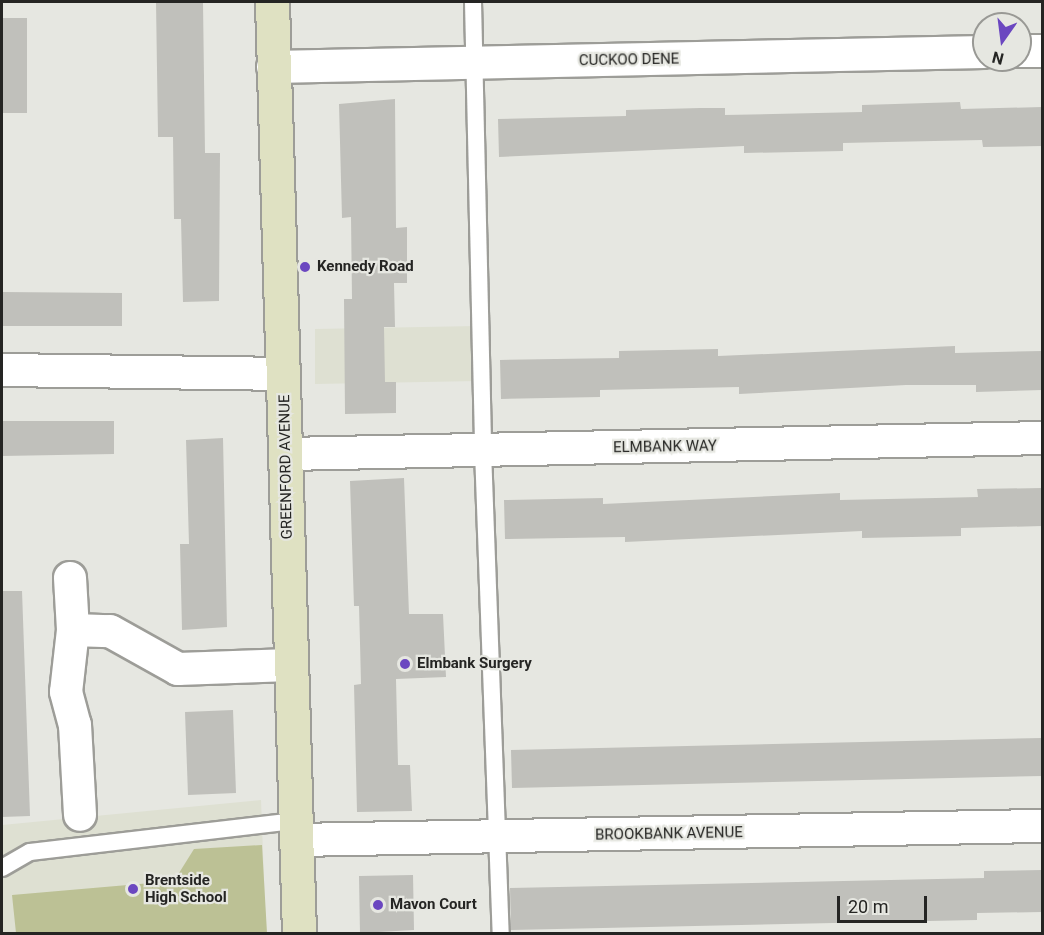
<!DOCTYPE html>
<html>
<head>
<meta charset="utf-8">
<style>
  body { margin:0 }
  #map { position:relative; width:1044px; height:935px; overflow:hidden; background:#e6e7e1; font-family:Roboto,sans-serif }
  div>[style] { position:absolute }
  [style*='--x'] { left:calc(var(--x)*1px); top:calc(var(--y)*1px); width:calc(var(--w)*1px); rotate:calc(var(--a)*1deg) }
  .built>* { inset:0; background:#dee0d2 }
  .green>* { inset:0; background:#bcc195 }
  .building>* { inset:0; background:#c0c0bb }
  .roads { filter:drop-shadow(2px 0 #9d9d98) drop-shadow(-2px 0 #9d9d98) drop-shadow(0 2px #9d9d98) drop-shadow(0 -2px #9d9d98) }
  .lane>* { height:16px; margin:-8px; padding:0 8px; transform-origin:8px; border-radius:8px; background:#fff }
  .street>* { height:32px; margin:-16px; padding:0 16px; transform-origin:16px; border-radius:16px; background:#fff }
  .secondary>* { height:33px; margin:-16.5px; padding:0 16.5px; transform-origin:16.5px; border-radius:16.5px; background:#dfe1c2 }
  .dots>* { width:16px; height:16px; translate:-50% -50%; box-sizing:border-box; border:3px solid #e6e7e1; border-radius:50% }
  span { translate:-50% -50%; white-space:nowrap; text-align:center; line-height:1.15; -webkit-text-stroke:4.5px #e6e7e1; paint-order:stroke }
  .street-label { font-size:15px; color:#252523 }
  .poi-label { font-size:15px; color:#252523; font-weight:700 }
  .left { translate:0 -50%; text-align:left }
  .frame { position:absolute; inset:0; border:3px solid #252523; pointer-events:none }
  .north { position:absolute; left:972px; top:12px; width:60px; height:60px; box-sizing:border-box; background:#e6e7e1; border:2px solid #999995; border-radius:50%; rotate:194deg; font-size:16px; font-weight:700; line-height:24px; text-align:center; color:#252523 }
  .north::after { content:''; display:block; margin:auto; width:21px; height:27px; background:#6b47c0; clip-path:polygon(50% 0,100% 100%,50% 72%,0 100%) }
  .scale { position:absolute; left:837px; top:896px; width:90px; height:27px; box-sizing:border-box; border:3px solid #252523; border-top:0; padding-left:8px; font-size:18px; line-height:21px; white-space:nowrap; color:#252523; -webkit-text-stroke:4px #e6e7e1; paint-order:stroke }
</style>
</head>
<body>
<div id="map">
  <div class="built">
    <i style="clip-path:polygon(476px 326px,478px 381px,315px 384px,315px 329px)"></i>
    <i style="clip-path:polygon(261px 800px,266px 933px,2px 934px,2px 825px)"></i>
  </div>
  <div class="green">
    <i style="clip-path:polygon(262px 845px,267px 933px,16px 933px,12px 895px,174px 881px,194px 849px)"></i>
  </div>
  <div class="building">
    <i style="clip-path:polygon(156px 2px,203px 2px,205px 153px,220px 153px,219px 301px,183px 302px,181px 219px,174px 219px,173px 137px,158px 137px)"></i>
    <i style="clip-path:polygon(2px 18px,27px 18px,27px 113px,2px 113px)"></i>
    <i style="clip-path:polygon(395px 99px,396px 228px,407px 227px,407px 283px,394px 283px,395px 327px,384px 327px,385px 382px,396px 382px,396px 413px,345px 414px,344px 299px,352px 299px,351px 217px,342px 218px,339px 104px)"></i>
    <i style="clip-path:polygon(960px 102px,961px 109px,1042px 107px,1042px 146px,983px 147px,982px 140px,887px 142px,843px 143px,843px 151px,744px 153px,744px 146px,499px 157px,498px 119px,626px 116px,626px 110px,700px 108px,725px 108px,725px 115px,862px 112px,862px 105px)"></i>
    <i style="clip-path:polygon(2px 292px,122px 293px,122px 326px,2px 326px)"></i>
    <i style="clip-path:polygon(955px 346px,955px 353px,1042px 351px,1042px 390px,976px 392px,976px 385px,906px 385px,739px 394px,739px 387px,600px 390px,600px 397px,501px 399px,500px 360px,619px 358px,619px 351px,718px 349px,718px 356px)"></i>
    <i style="clip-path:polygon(2px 421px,114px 421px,114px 454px,2px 456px)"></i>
    <i style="clip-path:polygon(223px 438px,227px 627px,182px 630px,180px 544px,189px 544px,186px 440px)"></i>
    <i style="clip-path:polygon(404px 478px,409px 614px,443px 614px,446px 677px,396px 679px,398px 765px,410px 765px,412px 811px,357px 812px,354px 685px,361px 684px,360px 643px,359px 606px,354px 606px,350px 481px)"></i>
    <i style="clip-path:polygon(1042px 488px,1042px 526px,961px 528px,961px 536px,862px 538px,862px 531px,625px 542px,625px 537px,505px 539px,504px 500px,603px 498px,603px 504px,840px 493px,840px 500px,936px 498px,978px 497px,977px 489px)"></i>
    <i style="clip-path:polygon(2px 591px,22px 591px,30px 816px,2px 817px)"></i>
    <i style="clip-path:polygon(233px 710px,236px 793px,188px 795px,185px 712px)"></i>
    <i style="clip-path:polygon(1042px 738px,1042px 776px,512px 788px,511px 750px)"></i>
    <i style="clip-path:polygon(1042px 870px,1042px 912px,977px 913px,977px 920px,511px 930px,510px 888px,984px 878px,984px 871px)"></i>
    <i style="clip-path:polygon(413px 875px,414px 930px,360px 933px,359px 876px)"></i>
  </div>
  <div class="roads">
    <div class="lane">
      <i style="--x:473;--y:2;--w:449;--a:88.7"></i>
      <i style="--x:483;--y:451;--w:483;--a:87.9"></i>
      <i style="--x:2;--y:868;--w:32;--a:-30"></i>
      <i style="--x:30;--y:852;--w:267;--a:-6.7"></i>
    </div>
    <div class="street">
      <i style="--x:1020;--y:51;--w:22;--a:0"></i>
      <i style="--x:273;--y:67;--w:711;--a:-1.21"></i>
      <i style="--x:2;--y:370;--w:282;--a:0.8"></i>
      <i style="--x:287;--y:454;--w:755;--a:-1.21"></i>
      <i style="--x:70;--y:578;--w:52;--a:86.7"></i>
      <i style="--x:73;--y:630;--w:62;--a:96.4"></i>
      <i style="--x:66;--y:692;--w:34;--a:75"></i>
      <i style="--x:75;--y:725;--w:90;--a:86.8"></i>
      <i style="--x:73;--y:630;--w:37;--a:2"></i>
      <i style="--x:110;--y:631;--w:78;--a:29.2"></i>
      <i style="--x:178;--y:669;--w:112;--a:-2"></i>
      <i style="--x:296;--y:840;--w:746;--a:-1.08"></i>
    </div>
    <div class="secondary">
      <i style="--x:272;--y:2;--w:932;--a:88.34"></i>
    </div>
  </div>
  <div class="dots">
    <i style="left:305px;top:267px;background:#6b47c0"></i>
    <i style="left:405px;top:664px;background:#6b47c0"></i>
    <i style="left:133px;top:889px;background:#6b47c0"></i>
    <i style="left:378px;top:905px;background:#6b47c0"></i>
  </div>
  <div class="street-label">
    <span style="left:629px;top:60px;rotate:-1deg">CUCKOO DENE</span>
    <span style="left:665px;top:447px;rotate:-1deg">ELMBANK WAY</span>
    <span style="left:286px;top:467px;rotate:-91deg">GREENFORD AVENUE</span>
    <span style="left:669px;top:834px;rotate:-1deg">BROOKBANK AVENUE</span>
  </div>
  <div class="poi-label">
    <span class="left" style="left:317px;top:267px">Kennedy Road</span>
    <span class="left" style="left:417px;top:664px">Elmbank Surgery</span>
    <span class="left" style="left:145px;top:889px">Brentside<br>High School</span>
    <span class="left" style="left:390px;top:905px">Mavon Court</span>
  </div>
  <div class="frame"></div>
  <div class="north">N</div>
  <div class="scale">20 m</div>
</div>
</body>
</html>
